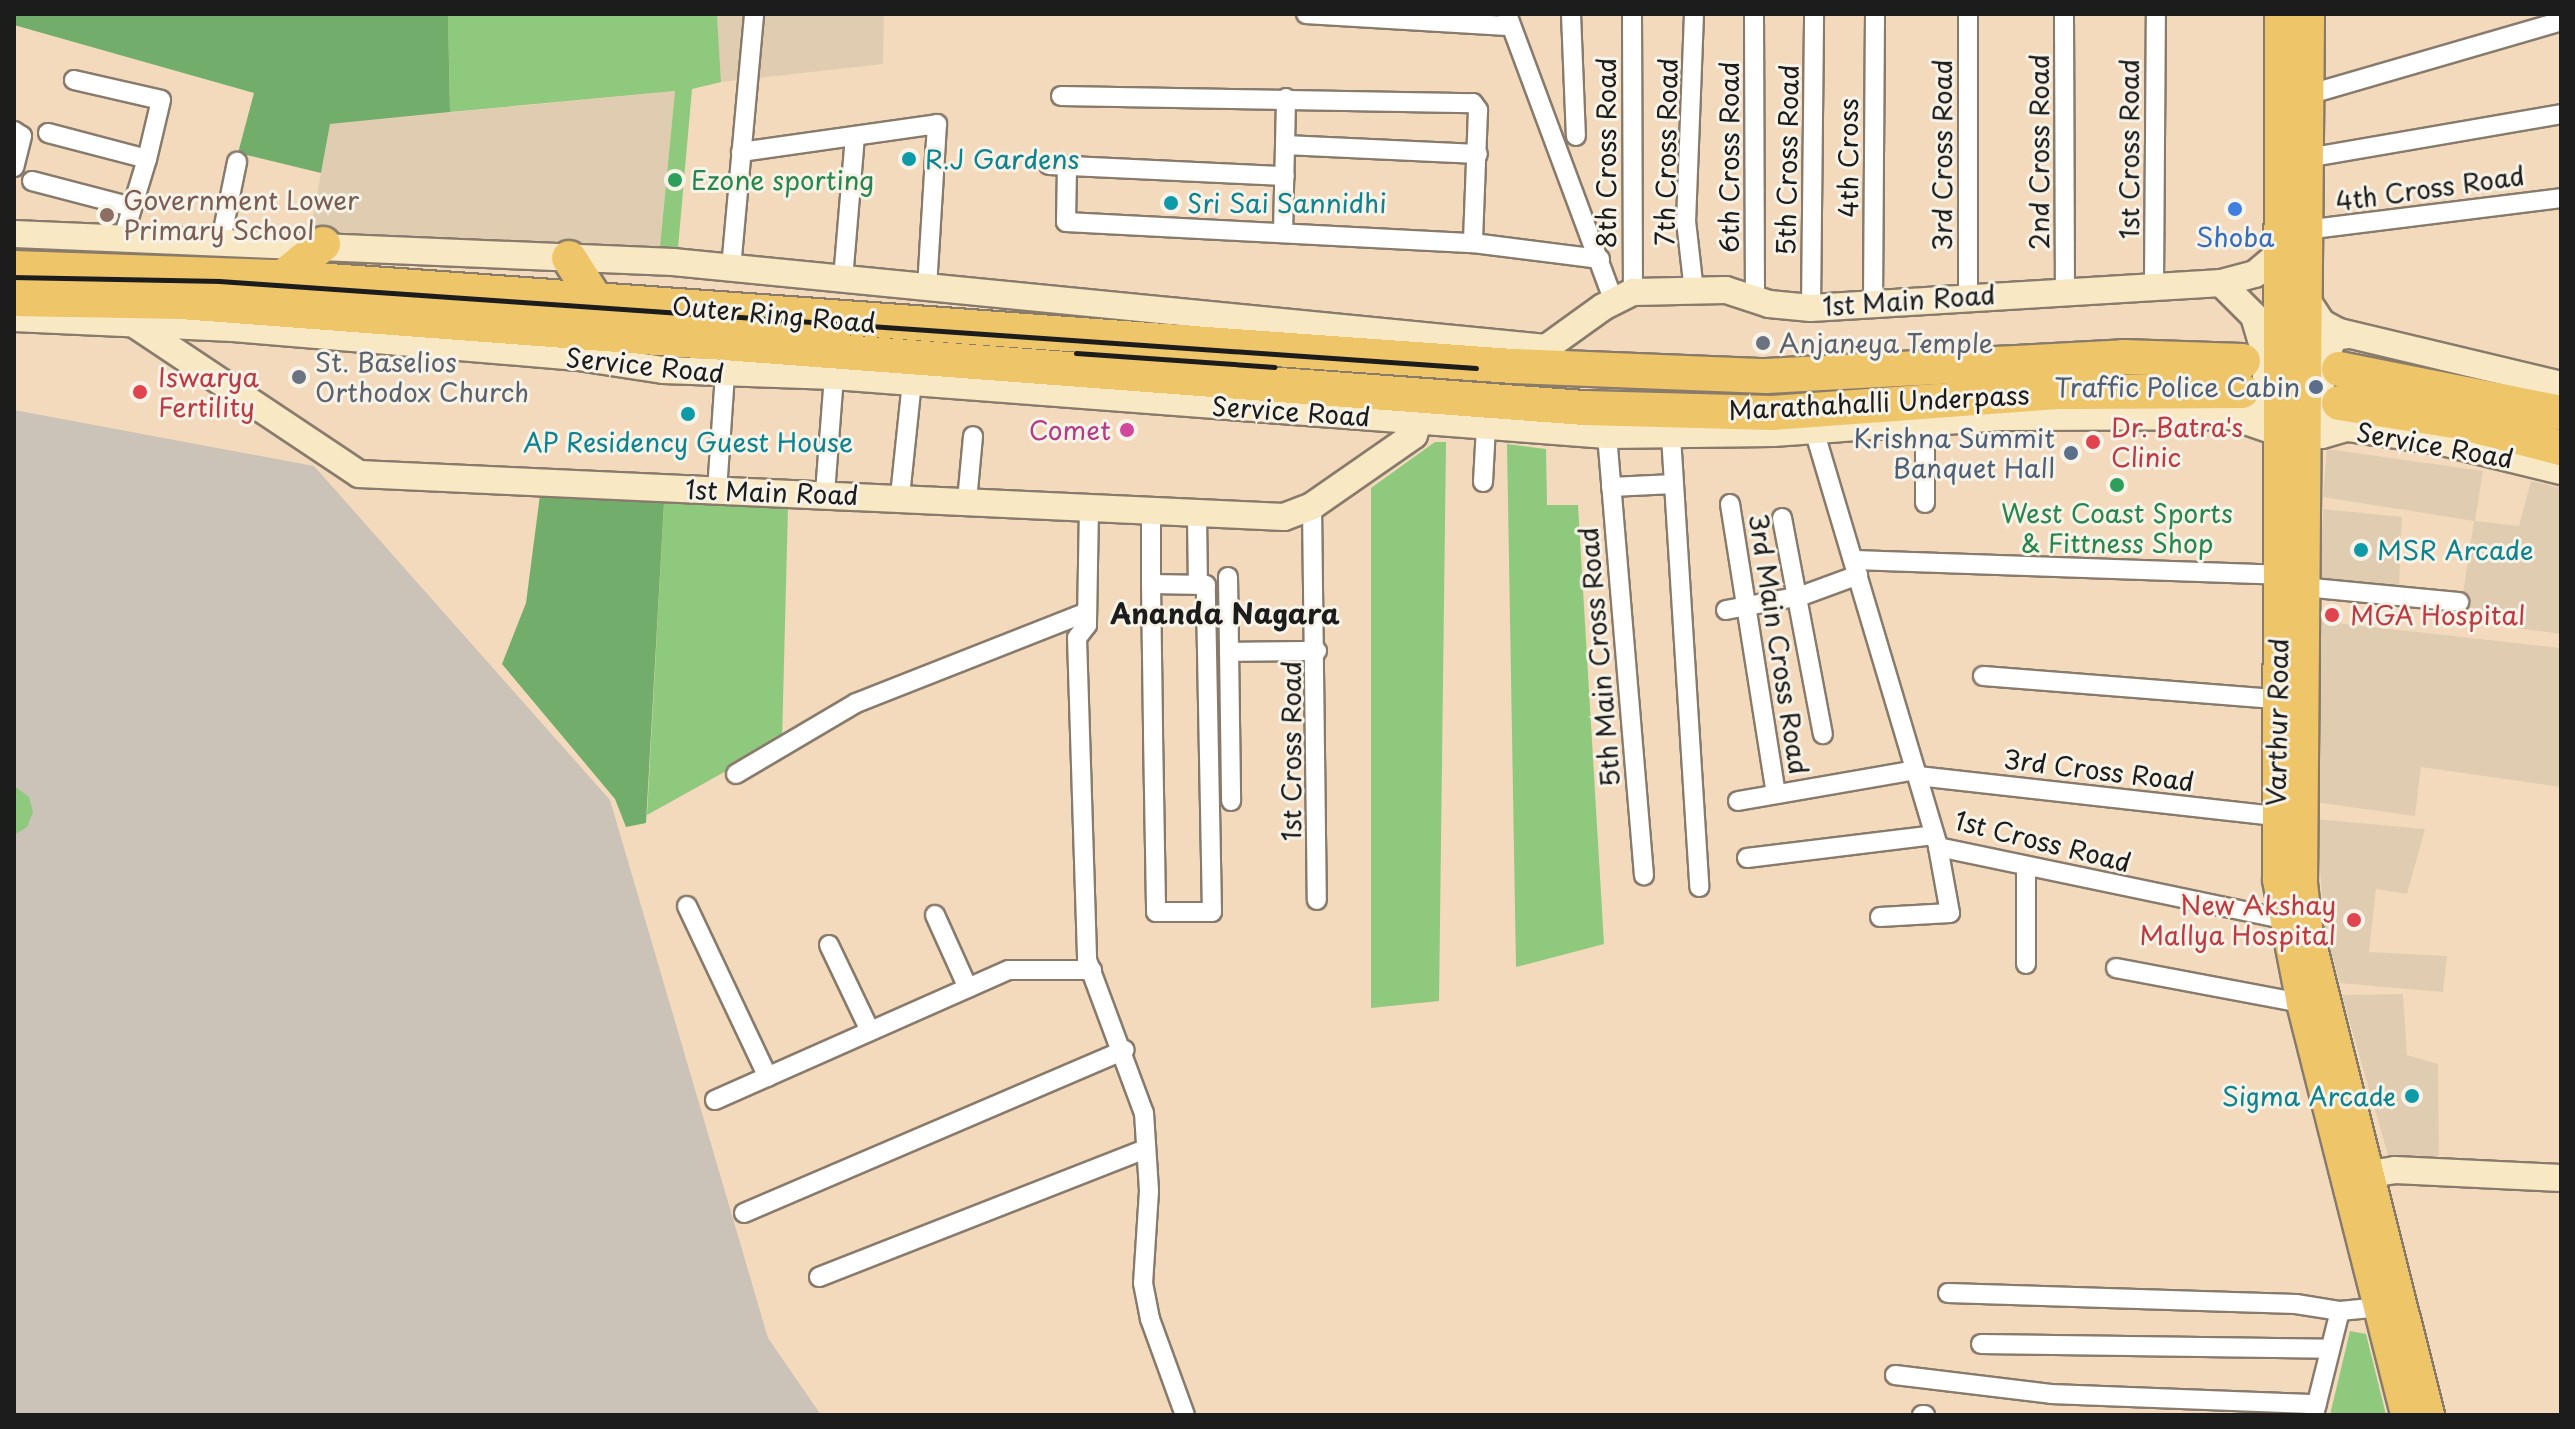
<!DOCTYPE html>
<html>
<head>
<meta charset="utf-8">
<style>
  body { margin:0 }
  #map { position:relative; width:2575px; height:1429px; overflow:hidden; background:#f3dabc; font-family:"Playpen Sans",sans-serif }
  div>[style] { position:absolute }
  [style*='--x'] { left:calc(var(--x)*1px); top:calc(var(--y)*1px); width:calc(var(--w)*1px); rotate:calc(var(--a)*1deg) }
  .built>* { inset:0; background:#e0cdb1 }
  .industrial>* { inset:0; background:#cbc3b8 }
  .green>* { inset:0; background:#8ec97d }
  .forest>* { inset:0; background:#72ad6c }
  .roads { filter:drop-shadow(2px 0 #887b6c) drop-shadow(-2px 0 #887b6c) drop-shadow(0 2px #887b6c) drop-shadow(0 -2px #887b6c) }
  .street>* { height:18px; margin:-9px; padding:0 9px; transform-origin:9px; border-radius:9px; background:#fff }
  .secondary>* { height:26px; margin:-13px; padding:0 13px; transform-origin:13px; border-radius:13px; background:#f8e8c3 }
  .primary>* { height:30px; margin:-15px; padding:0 15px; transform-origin:15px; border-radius:15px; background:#eec569 }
  .highway>* { height:34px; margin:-17px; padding:0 17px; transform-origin:17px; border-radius:17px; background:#eec569 }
  .rail>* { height:5px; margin:-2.5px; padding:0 2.5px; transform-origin:2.5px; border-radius:2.5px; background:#1c1c1c }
  .dots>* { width:22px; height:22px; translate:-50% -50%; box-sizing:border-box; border:4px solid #f7f3e8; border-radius:50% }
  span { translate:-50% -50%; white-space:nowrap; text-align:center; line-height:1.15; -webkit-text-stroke:6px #f7f3e8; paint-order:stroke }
  .street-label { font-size:26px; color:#1c1c1c }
  .culture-label { font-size:26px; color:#0d838f }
  .left { translate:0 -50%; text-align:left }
  .right { translate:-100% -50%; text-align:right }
  .leisure-label { font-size:26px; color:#27864d }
  .education-label { font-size:26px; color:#785e54 }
  .shop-label { font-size:26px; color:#366cbe }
  .worship-label { font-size:26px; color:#5b616d }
  .health-label { font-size:26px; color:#be3a42 }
  .service-label { font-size:26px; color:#4e5e75 }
  .hotel-label { font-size:26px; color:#b23c85 }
  .neighbourhood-label { font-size:28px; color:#1c1c1c; font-weight:700 }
  .frame { position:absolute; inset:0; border:16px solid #1c1c1c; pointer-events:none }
</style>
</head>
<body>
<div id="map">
  <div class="built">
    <i style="clip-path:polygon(717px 14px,884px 14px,883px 64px,721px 82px)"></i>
    <i style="clip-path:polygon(675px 91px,660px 247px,310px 233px,330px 124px)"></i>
    <i style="clip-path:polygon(2327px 449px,2483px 471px,2475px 521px,2519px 526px,2531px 481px,2561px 488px,2561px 634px,2459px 620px,2474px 521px,2323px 497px)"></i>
    <i style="clip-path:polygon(2323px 509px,2402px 517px,2399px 587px,2320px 584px)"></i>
    <i style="clip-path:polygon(2319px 621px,2561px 648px,2561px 787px,2421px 767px,2415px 816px,2314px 802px)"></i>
    <i style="clip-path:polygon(2316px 819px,2425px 829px,2407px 894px,2376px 889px,2369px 952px,2447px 956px,2443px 992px,2340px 983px,2325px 932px)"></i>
    <i style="clip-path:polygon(2403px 994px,2407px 1055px,2438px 1064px,2439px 1156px,2390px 1162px,2342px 995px)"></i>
  </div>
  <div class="industrial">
    <i style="clip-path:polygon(14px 410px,314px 466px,610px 800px,768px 1338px,821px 1415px,14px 1415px)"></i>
  </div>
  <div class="green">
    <i style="clip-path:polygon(448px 14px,717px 14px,721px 82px,692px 89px,678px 248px,660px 247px,675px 91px,450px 112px)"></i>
    <i style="clip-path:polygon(1435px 442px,1446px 442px,1439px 1001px,1371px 1008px,1371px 488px)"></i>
    <i style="clip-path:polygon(1507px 444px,1546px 449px,1547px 505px,1578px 505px,1604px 944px,1516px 967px)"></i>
    <i style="clip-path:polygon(664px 503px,788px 507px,782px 740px,647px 815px)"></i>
    <i style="clip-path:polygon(14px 786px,29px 797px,33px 812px,27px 827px,14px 835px)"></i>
    <i style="clip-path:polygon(2350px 1331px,2366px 1334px,2386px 1415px,2330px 1415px)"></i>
  </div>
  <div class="forest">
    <i style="clip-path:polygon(14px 14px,448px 14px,450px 112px,330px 124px,321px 173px,238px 153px,254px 93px,14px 25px)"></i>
    <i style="clip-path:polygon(540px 495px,664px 503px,646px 823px,626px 827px,615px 799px,502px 664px,526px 603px)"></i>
  </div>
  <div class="roads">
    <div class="street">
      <i style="--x:1306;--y:14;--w:205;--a:3.4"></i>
      <i style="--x:1507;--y:14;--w:306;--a:69.6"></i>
      <i style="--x:1571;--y:14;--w:122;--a:87.7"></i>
      <i style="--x:1632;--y:14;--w:278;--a:89.8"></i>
      <i style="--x:1694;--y:14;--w:207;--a:92.2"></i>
      <i style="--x:1686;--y:221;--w:70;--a:83.5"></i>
      <i style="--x:1754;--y:14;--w:285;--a:89.8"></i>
      <i style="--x:2064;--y:14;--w:276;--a:89.8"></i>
      <i style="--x:74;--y:80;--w:89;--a:12.9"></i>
      <i style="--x:161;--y:100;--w:61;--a:103.3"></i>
      <i style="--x:2307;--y:95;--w:265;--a:-16.2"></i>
      <i style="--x:1061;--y:96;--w:412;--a:1"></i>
      <i style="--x:1473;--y:103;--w:9;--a:54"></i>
      <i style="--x:1478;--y:110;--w:133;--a:92.2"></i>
      <i style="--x:14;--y:131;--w:9;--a:32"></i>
      <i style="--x:22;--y:136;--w:32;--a:104"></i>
      <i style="--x:48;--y:133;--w:102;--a:14.7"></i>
      <i style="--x:147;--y:159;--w:83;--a:106.9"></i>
      <i style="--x:1285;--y:145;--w:193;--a:2.7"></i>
      <i style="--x:741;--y:152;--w:198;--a:-8.1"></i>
      <i style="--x:937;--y:124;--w:165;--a:93.5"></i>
      <i style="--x:2307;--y:158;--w:258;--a:-9.8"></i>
      <i style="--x:1049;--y:165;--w:236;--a:2.7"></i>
      <i style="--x:1067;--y:166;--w:56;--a:91"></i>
      <i style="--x:1066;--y:222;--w:408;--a:3"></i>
      <i style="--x:1473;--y:243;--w:128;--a:7.2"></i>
      <i style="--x:32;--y:181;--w:103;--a:14.6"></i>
      <i style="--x:2305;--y:230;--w:258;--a:-7.1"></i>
      <i style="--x:1283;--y:233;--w:135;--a:-88.7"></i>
      <i style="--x:221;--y:240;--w:80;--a:-78.4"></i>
      <i style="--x:731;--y:268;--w:255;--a:-84.8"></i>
      <i style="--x:843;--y:279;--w:143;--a:-85.2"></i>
      <i style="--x:2154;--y:284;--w:270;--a:-89.6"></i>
      <i style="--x:1968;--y:296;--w:282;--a:-90"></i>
      <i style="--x:1873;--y:301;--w:287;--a:-89.6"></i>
      <i style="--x:1811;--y:308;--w:294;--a:-89.4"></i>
      <i style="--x:1814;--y:430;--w:435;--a:73.4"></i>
      <i style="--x:1938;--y:847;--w:352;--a:11.8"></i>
      <i style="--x:1607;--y:435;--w:442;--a:85.2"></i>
      <i style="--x:1671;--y:436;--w:452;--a:86.4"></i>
      <i style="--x:1483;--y:482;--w:56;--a:-86.9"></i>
      <i style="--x:1611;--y:487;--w:63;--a:-2.7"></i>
      <i style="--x:717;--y:491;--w:117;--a:-86.1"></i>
      <i style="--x:825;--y:493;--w:117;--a:-85.6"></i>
      <i style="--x:900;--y:496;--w:115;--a:-84"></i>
      <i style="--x:967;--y:501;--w:65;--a:-84.7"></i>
      <i style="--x:1925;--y:503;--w:82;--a:-90"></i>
      <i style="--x:1730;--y:504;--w:293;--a:81"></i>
      <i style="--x:1312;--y:506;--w:394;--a:89.3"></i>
      <i style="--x:1089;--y:507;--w:118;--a:91"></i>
      <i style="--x:1087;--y:625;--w:16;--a:128"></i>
      <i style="--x:1077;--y:638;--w:322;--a:88.2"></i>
      <i style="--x:1087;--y:960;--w:163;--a:69.6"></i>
      <i style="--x:1144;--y:1113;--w:78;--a:86.3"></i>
      <i style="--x:1149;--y:1191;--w:92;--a:93.7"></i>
      <i style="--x:1143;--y:1283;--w:37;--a:79"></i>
      <i style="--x:1150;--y:1319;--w:102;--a:70"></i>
      <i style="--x:1151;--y:511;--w:73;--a:90"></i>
      <i style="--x:1151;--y:584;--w:150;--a:89.2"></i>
      <i style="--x:1153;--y:734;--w:178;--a:89"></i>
      <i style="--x:1156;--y:912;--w:56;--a:0"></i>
      <i style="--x:1212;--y:912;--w:327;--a:-91.1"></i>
      <i style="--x:1206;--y:585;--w:55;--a:-179"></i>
      <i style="--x:1197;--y:516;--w:68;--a:89.2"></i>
      <i style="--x:1782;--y:518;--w:220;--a:79.3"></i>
      <i style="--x:1854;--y:560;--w:426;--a:2"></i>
      <i style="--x:1228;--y:577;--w:224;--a:89.2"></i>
      <i style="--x:2303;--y:587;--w:157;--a:5.5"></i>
      <i style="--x:1726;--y:610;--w:76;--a:-10.6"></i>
      <i style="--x:1801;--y:596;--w:61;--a:-20.2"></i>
      <i style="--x:1229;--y:652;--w:88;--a:-0.7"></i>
      <i style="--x:1983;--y:676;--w:296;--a:4.5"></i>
      <i style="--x:736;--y:774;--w:139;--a:-30.6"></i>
      <i style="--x:856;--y:703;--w:248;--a:-21.5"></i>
      <i style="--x:1918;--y:776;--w:359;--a:6.4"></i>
      <i style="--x:1738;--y:801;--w:180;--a:-9.9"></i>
      <i style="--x:1747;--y:858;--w:188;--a:-7"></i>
      <i style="--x:687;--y:906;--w:189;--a:64.7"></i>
      <i style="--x:935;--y:915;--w:80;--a:65.7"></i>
      <i style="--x:1880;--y:917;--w:70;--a:-3.3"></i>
      <i style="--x:1950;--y:913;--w:67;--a:-100.3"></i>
      <i style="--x:829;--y:945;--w:95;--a:64.5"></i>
      <i style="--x:2026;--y:964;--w:96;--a:-90"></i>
      <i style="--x:2116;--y:968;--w:189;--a:10.7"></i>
      <i style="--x:715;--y:1100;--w:321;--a:-23.9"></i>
      <i style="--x:1009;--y:970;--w:83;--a:0"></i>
      <i style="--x:744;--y:1213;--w:414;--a:-23.2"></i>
      <i style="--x:819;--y:1277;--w:351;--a:-21.4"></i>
      <i style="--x:1948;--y:1293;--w:348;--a:1.8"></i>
      <i style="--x:2296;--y:1304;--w:45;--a:9"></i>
      <i style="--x:1981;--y:1344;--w:349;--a:0.8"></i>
      <i style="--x:1895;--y:1375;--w:157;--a:6.9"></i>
      <i style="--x:2051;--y:1394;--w:266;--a:2.2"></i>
      <i style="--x:1922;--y:1415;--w:3;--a:0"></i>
      <i style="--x:2314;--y:1415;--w:107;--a:-76"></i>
      <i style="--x:2340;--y:1311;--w:41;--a:-5.6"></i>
    </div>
    <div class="secondary">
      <i style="--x:14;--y:234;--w:660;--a:2.43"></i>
      <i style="--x:673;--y:262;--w:877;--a:5.63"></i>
      <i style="--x:1546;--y:348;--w:70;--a:-35.7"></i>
      <i style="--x:1603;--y:307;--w:34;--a:-27"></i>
      <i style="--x:1633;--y:292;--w:93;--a:-1.2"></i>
      <i style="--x:1726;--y:290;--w:45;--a:18"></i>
      <i style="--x:1769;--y:304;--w:42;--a:5.4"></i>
      <i style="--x:1811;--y:308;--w:411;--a:-3.5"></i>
      <i style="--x:2221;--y:283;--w:35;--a:-15"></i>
      <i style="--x:2255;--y:274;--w:33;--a:-40"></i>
      <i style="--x:2221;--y:283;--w:47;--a:45"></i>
      <i style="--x:2254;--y:316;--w:46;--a:73.5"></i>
      <i style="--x:2267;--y:360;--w:49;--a:93.5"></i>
      <i style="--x:2264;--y:409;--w:13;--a:141"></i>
      <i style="--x:2254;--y:417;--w:23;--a:-178"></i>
      <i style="--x:2305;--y:297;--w:31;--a:57"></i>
      <i style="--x:2322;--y:323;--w:19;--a:28"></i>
      <i style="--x:2339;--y:332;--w:228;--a:13.4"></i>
      <i style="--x:14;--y:318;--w:219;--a:2.6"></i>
      <i style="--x:233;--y:328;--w:346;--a:4.8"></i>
      <i style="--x:578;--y:357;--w:86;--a:8.7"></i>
      <i style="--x:663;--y:370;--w:171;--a:2"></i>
      <i style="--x:834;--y:376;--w:775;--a:4.36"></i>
      <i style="--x:1607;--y:435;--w:166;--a:-0.7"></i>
      <i style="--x:1773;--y:433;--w:227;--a:-4"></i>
      <i style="--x:1999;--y:417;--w:232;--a:-0.2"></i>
      <i style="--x:2231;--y:416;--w:55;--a:19.1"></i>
      <i style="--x:2283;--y:434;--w:39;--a:1"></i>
      <i style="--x:2322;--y:435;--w:26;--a:-16"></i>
      <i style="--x:2347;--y:428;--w:92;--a:8.1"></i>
      <i style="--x:2438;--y:441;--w:127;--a:13.7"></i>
      <i style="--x:134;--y:324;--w:270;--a:33.7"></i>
      <i style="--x:359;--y:474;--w:926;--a:2.66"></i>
      <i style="--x:1284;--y:517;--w:30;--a:-21"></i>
      <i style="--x:1312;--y:506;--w:124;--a:-34.8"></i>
      <i style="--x:1414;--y:435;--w:17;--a:-73"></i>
      <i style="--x:2347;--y:428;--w:15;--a:-148"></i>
      <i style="--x:2334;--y:420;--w:22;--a:-124"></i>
      <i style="--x:2322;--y:402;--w:32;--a:-94"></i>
      <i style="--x:2320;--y:370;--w:36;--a:-67"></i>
      <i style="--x:2334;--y:337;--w:14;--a:-8"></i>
      <i style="--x:2370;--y:1174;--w:25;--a:-9"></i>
      <i style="--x:2395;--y:1170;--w:166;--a:2.8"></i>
    </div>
    <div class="primary">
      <i style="--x:2280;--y:14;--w:866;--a:90.13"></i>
      <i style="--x:2278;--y:880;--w:125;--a:79"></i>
      <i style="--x:2302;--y:1003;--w:425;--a:75.8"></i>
      <i style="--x:2309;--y:14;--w:869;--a:90.46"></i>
      <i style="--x:2302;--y:883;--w:45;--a:83.7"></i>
      <i style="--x:2307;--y:928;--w:502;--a:75.94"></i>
    </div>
    <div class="highway">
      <i style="--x:569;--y:258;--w:49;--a:57.6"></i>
      <i style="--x:14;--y:268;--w:260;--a:2"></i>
      <i style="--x:274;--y:277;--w:1243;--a:4.11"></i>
      <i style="--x:1514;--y:366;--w:252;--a:2.3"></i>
      <i style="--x:1766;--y:376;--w:358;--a:-3"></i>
      <i style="--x:2123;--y:357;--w:120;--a:1.9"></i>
      <i style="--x:283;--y:277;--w:52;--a:-39.5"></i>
      <i style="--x:14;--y:299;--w:167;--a:1"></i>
      <i style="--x:181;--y:302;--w:1408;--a:4.32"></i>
      <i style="--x:1585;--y:408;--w:187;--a:1.5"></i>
      <i style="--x:1772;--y:413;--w:289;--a:-4.2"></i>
      <i style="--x:2060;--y:392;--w:182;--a:-0.3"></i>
      <i style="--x:2339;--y:369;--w:226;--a:11.2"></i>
      <i style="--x:2339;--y:403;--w:123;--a:8.9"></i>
      <i style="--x:2461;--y:422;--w:103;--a:14.6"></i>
    </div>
  </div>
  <div class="rail">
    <i style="--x:14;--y:277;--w:205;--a:1.1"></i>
    <i style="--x:219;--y:281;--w:1260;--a:3.96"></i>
    <i style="--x:1076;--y:353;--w:199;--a:4"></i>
  </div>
  <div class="dots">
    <i style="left:909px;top:159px;background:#0f9aa8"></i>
    <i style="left:675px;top:180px;background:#2e9e5b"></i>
    <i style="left:1171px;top:203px;background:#0f9aa8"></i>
    <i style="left:2235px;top:209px;background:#3f7fe0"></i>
    <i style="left:107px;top:215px;background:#8d6e63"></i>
    <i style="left:1763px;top:343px;background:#6b7280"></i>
    <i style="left:299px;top:377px;background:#6b7280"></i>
    <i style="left:2316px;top:387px;background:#5c6f8a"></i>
    <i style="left:140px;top:392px;background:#e0444e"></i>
    <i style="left:688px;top:414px;background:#0f9aa8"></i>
    <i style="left:1127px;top:430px;background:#d1479c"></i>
    <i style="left:2093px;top:442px;background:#e0444e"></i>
    <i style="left:2071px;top:453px;background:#5c6f8a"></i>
    <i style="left:2117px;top:485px;background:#2e9e5b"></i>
    <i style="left:2361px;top:550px;background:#0f9aa8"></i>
    <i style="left:2332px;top:615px;background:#e0444e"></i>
    <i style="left:2354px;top:920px;background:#e0444e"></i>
    <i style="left:2412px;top:1096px;background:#0f9aa8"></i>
  </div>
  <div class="street-label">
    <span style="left:2129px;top:149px;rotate:-90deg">1st Cross Road</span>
    <span style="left:1666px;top:152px;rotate:-89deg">7th Cross Road</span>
    <span style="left:2039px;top:152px;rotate:-90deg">2nd Cross Road</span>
    <span style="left:1606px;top:153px;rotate:-90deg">8th Cross Road</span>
    <span style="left:1942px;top:155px;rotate:-90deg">3rd Cross Road</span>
    <span style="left:1729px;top:157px;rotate:-90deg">6th Cross Road</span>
    <span style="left:1848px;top:158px;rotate:-90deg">4th Cross</span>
    <span style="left:1787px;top:160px;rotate:-89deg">5th Cross Road</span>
    <span style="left:2430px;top:188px;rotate:-8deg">4th Cross Road</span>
    <span style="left:1909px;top:300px;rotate:-4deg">1st Main Road</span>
    <span style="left:774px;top:314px;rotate:5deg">Outer Ring Road</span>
    <span style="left:645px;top:365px;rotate:6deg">Service Road</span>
    <span style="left:1879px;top:402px;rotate:-3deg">Marathahalli Underpass</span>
    <span style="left:1291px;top:411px;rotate:4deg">Service Road</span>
    <span style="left:2435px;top:445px;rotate:10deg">Service Road</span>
    <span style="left:772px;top:492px;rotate:2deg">1st Main Road</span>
    <span style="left:1779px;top:644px;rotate:81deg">3rd Main Cross Road</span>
    <span style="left:1599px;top:657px;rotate:-95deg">5th Main Cross Road</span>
    <span style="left:2277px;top:722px;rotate:-89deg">Varthur Road</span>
    <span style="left:1291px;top:751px;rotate:-90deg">1st Cross Road</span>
    <span style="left:2099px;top:770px;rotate:7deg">3rd Cross Road</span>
    <span style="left:2043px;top:841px;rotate:14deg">1st Cross Road</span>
  </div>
  <div class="culture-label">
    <span class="left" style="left:925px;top:159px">R.J Gardens</span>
    <span class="left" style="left:1187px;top:203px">Sri Sai Sannidhi</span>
    <span style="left:688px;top:442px">AP Residency Guest House</span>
    <span class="left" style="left:2377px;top:550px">MSR Arcade</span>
    <span class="right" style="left:2396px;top:1096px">Sigma Arcade</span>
  </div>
  <div class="leisure-label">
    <span class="left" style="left:691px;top:180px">Ezone sporting</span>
    <span style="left:2117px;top:528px">West Coast Sports<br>&amp; Fittness Shop</span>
  </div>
  <div class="education-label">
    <span class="left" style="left:123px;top:215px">Government Lower<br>Primary School</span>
  </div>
  <div class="shop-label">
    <span style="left:2235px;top:237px">Shoba</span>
  </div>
  <div class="worship-label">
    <span class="left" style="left:1779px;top:343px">Anjaneya Temple</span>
    <span class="left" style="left:315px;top:377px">St. Baselios<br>Orthodox Church</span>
  </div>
  <div class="health-label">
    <span class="left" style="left:158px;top:392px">Iswarya<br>Fertility</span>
    <span class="left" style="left:2111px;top:442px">Dr. Batra's<br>Clinic</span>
    <span class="left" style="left:2350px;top:615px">MGA Hospital</span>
    <span class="right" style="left:2336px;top:920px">New Akshay<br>Mallya Hospital</span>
  </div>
  <div class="service-label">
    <span class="right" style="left:2300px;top:387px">Traffic Police Cabin</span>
    <span class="right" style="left:2055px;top:453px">Krishna Summit<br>Banquet Hall</span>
  </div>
  <div class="hotel-label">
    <span class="right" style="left:1111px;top:430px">Comet</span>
  </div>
  <div class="neighbourhood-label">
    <span style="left:1225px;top:613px">Ananda Nagara</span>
  </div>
  <div class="frame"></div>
</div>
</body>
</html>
